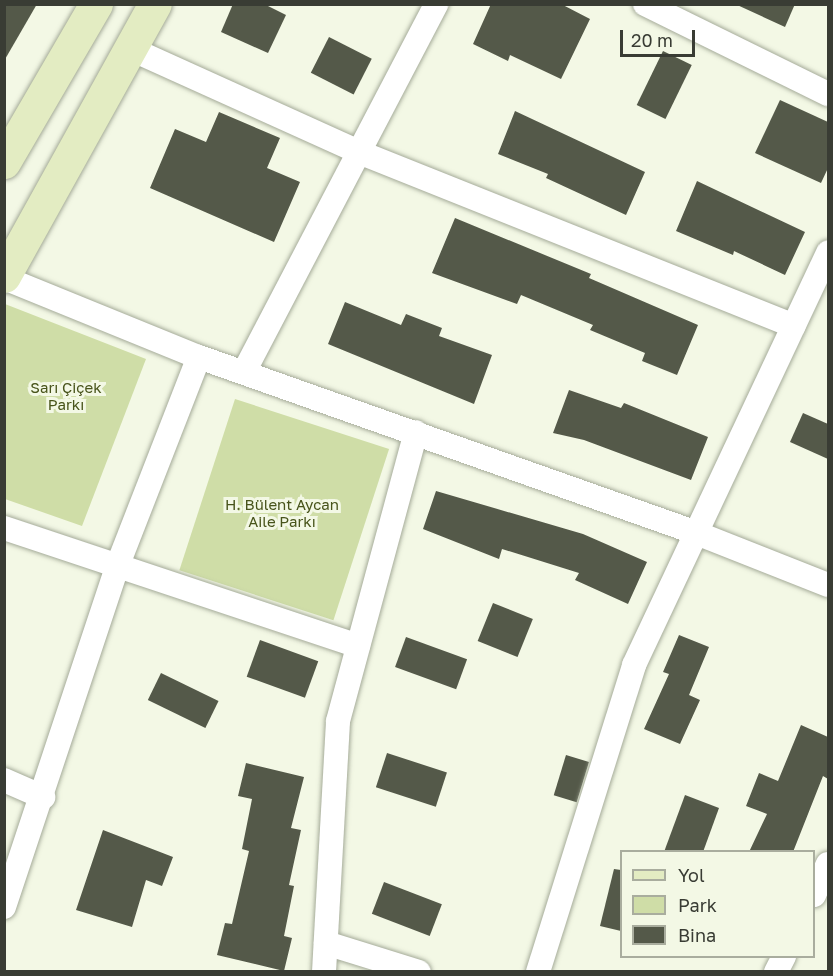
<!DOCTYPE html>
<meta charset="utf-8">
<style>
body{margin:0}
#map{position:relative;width:833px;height:976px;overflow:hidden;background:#f3f8e5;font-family:"Golos Text",sans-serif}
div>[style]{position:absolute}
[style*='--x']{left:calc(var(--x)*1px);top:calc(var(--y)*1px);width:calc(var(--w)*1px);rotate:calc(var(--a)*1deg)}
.green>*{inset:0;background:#cfdda7;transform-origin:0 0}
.building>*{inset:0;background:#545949;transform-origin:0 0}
.roads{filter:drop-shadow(0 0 2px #a5ab99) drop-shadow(0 0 2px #a5ab99)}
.minor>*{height:24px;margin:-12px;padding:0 12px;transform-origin:12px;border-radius:12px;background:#fff}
.secondary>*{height:33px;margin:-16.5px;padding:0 16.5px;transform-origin:16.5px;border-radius:16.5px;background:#e3ecc2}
span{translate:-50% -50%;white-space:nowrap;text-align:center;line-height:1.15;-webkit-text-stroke:6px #f3f8e5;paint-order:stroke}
.park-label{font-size:15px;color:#48541b}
.frame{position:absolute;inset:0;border:6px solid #393c34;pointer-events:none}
.legend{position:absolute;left:620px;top:850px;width:195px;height:108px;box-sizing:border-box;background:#f3f8e5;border:2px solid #a9ad9e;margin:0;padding:8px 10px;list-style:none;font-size:18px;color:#393c34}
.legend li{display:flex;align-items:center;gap:12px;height:30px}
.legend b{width:30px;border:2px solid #a9ad9e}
.scale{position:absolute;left:620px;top:30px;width:75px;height:27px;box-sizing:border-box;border:3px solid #393c34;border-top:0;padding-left:8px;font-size:18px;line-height:21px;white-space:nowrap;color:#393c34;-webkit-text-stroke:4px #f3f8e5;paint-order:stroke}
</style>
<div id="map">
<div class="green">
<i style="clip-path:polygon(5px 304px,146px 359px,82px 526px,5px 499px)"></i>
<i style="left:235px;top:399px;width:162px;height:180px;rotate:18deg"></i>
</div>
<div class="building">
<i style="clip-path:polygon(4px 4px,37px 4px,4px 61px)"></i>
<i style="clip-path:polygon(233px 4px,264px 4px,286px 15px,268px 53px,221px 32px)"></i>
<i style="clip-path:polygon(491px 4px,561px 4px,590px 19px,561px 79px,510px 55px,508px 61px,473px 44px)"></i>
<i style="clip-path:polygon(735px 4px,795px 4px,785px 27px)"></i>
<i style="left:329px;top:37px;width:48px;height:40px;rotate:27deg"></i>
<i style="left:663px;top:51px;width:32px;height:60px;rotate:26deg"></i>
<i style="clip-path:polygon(780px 100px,828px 122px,828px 168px,821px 183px,755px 153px)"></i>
<i style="clip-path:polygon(515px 111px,645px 172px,626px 215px,546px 178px,548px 174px,498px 154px)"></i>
<i style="clip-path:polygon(219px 112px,280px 138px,267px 168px,300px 182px,274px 242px,150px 188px,175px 129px,206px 142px)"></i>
<i style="clip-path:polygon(697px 181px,805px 232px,785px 275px,734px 251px,733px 255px,676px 231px)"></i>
<i style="clip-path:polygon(455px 218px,591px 274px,589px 278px,698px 325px,677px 375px,642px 361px,645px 353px,590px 330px,593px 325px,521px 295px,517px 304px,432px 273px)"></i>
<i style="clip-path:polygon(345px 302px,401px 325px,406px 314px,442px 328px,439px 336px,492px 355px,474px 404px,328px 344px)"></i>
<i style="clip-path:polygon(569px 390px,621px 408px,624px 403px,708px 437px,691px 480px,584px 440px,553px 433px)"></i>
<i style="clip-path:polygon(803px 413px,828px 424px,828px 459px,790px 442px)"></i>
<i style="clip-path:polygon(436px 491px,583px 534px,647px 562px,628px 604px,575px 580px,579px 573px,502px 549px,499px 559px,423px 529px)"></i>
<i style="left:493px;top:603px;width:43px;height:41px;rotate:22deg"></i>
<i style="clip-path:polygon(679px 635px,709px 647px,689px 695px,700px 700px,680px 744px,644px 729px,669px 674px,663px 672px)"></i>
<i style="left:406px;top:637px;width:65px;height:32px;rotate:20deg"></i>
<i style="left:260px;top:640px;width:62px;height:39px;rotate:20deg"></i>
<i style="left:161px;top:673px;width:64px;height:30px;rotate:26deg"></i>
<i style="clip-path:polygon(801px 725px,828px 737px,828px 779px,823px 776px,793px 852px,749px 852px,767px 814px,746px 806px,759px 773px,778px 781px)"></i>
<i style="left:387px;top:753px;width:63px;height:36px;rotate:18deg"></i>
<i style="left:566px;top:755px;width:24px;height:42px;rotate:17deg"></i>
<i style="clip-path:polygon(246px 763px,304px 777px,291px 828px,301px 830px,289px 885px,294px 886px,284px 936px,292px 938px,284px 971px,217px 955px,225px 923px,232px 924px,249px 851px,242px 849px,252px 799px,238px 796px)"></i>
<i style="clip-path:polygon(685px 795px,719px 808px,703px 852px,664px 852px)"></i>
<i style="clip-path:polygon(103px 830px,173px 857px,162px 886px,146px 880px,132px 927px,76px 910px)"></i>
<i style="clip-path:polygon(614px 869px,621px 870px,621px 931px,600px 926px)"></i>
<i style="left:384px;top:882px;width:62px;height:34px;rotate:21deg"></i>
</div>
<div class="roads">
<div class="minor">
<i style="--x:645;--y:4;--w:204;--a:26.2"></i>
<i style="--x:131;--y:49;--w:250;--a:24.3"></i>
<i style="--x:359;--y:152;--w:468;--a:21.8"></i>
<i style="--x:4;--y:278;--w:210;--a:22.1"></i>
<i style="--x:199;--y:357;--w:525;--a:19.47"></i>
<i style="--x:694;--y:532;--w:144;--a:21.6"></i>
<i style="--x:245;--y:370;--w:413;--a:-62.4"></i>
<i style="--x:4;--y:528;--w:373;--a:18.4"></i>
<i style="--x:4;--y:780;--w:43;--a:23.6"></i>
<i style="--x:814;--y:895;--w:34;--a:-66"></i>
<i style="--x:4;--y:907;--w:358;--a:-71.6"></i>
<i style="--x:117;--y:567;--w:225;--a:-68.7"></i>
<i style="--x:326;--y:943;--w:97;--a:17.3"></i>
<i style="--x:324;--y:972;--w:251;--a:-86.8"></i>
<i style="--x:338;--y:721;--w:299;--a:-74.9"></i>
<i style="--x:538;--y:972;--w:322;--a:-72.6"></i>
<i style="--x:634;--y:665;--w:456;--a:-64.8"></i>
<i style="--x:776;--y:972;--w:18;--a:-63"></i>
</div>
<div class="secondary">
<i style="--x:4;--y:162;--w:183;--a:-59.8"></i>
<i style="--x:4;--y:276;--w:311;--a:-61"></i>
</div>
</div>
<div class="park-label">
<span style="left:66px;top:396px">Sarı Çiçek<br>Parkı</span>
<span style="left:282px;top:513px">H. Bülent Aycan<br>Aile Parkı</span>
</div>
<div class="frame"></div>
<ul class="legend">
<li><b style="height:8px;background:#e3ecc2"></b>Yol</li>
<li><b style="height:16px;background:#cfdda7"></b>Park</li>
<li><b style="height:16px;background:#545949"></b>Bina</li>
</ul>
<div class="scale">20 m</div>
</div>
